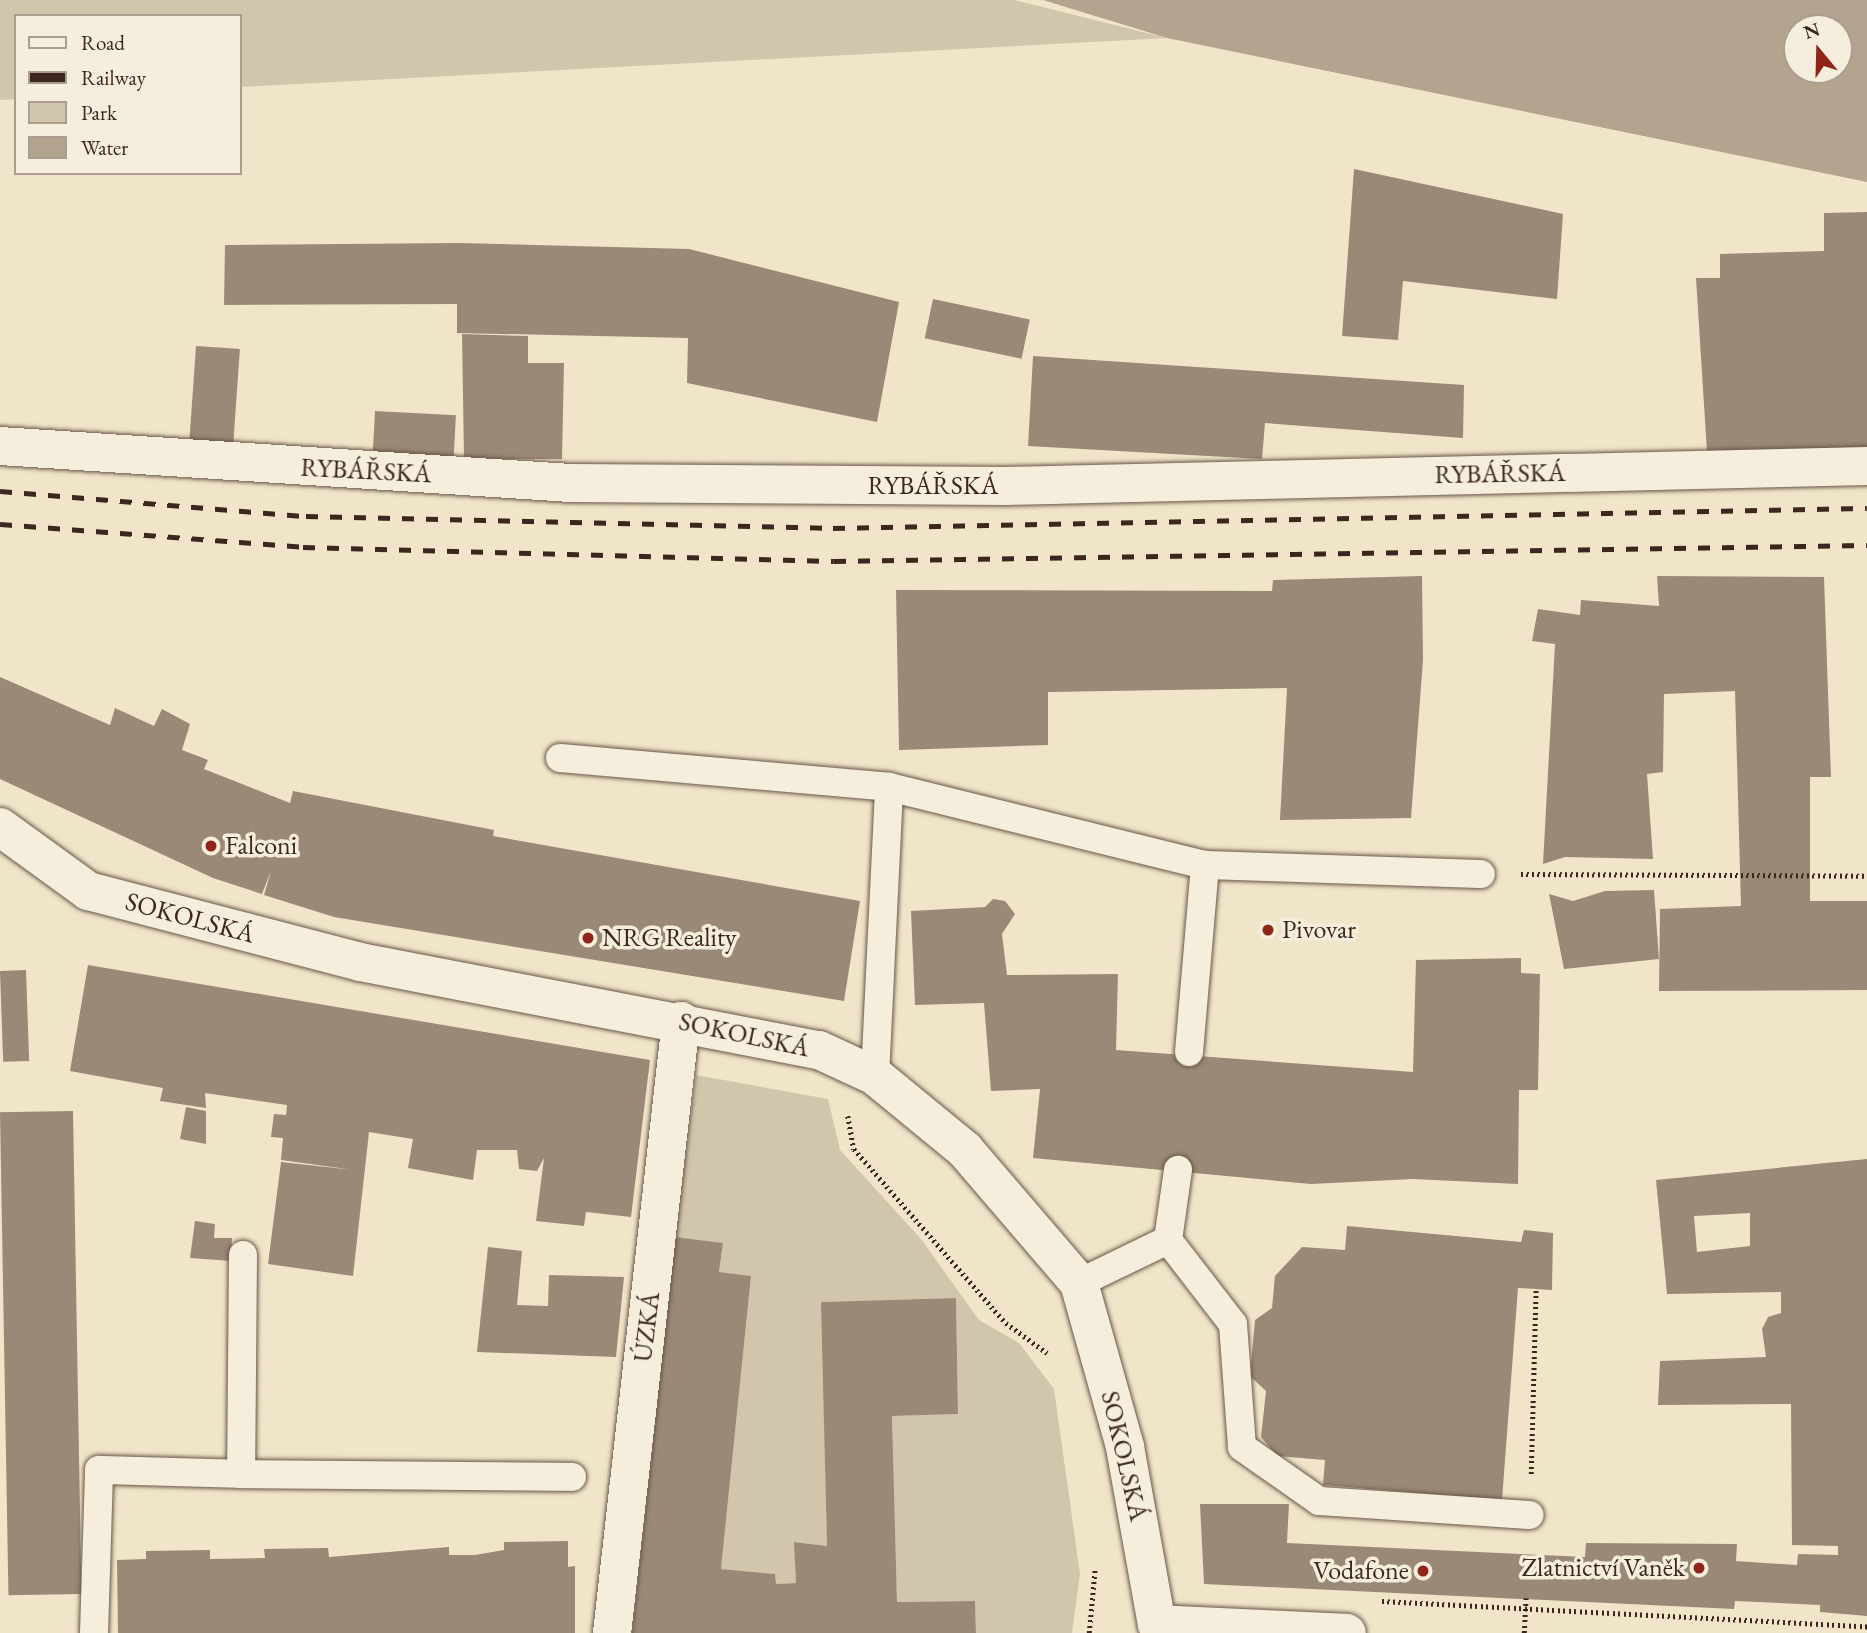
<!DOCTYPE html>
<meta charset="utf-8">
<style>
body{margin:0}
#map{position:relative;width:1867px;height:1633px;overflow:hidden;background:#f0e5c9;font-family:"EB Garamond",serif}
div>[style]{position:absolute}
[style*='--x']{left:calc(var(--x)*1px);top:calc(var(--y)*1px);width:calc(var(--w)*1px);rotate:calc(var(--a)*1deg)}
.green>*{inset:0;background:#d1c5ac}
.water>*{inset:0;background:#b3a48f}
.building>*{inset:0;background:#9a8976;transform-origin:0 0}
.path>*{height:4.5px;margin-top:-2.25px;transform-origin:0;background:repeating-linear-gradient(90deg,#3c261d 0 2px,transparent 0 5.5px)}
.roads{filter:drop-shadow(0 0 2px #695648) drop-shadow(0 0 2px #695648)}
.lane>*{height:28px;margin:-14px;padding:0 14px;transform-origin:14px;border-radius:14px;background:#f5eedc}
.street>*{height:38px;margin:-19px;padding:0 19px;transform-origin:19px;border-radius:19px;background:#f5eedc}
.rail>*{height:5px;margin-top:-2.5px;transform-origin:0;background:repeating-linear-gradient(90deg,#3c261d 0 12px,transparent 0 24px)}
.dots>*{width:19px;height:19px;translate:-50% -50%;box-sizing:border-box;border:4px solid #f5eedc;border-radius:50%}
span{translate:-50% -50%;white-space:nowrap;text-align:center;line-height:1.15;-webkit-text-stroke:7px #f5eedc;paint-order:stroke}
.street-label{font-size:26px;color:#3c261d}
.poi-label{font-size:26px;color:#3c261d}
.left{translate:0 -50%;text-align:left}
.right{translate:-100% -50%;text-align:right}
.legend{position:absolute;left:14px;top:14px;width:228px;height:161px;box-sizing:border-box;background:#f5eedc;border:2px solid #ab9e90;margin:0;padding:9px 12px;list-style:none;font-size:21px;color:#3c261d}
.legend li{display:flex;align-items:center;gap:14px;height:35px}
.legend b{width:35px;border:2px solid #ab9e90}
.north{position:absolute;left:1783px;top:14px;width:70px;height:70px;box-sizing:border-box;background:#f5eedc;border:2px solid #ab9e90;border-radius:50%;rotate:341deg;font-size:19px;font-weight:700;line-height:28px;text-align:center;color:#3c261d}
.north::after{content:'';display:block;margin:auto;width:24px;height:32px;background:#8f2418;clip-path:polygon(50% 0,100% 100%,50% 72%,0 100%)}
</style>
<div id="map">
<div class="green">
<i style="clip-path:polygon(0 0,1014px 0,1167px 38px,240px 87px,240px 16px,16px 16px,16px 99px,0 100px)"></i>
<i style="clip-path:polygon(696px 1075px,828px 1099px,840px 1150px,921px 1239px,979px 1320px,1019px 1343px,1054px 1389px,1080px 1574px,1072px 1633px,976px 1633px,975px 1601px,897px 1602px,892px 1416px,958px 1414px,956px 1298px,822px 1302px,827px 1546px,795px 1542px,796px 1583px,776px 1584px,775px 1574px,721px 1569px,751px 1276px,719px 1272px,723px 1243px,675px 1237px)"></i>
</div>
<div class="water">
<i style="clip-path:polygon(evenodd,1043px 0,1867px 0,1867px 182px,1167px 38px,1043px 0,1797px 28px,1839px 28px,1839px 70px,1797px 70px,1797px 28px)"></i>
</div>
<div class="building">
<i style="clip-path:polygon(1354px 169px,1563px 214px,1557px 299px,1403px 281px,1398px 340px,1342px 336px)"></i>
<i style="clip-path:polygon(1867px 212px,1867px 459px,1708px 468px,1696px 278px,1720px 278px,1720px 254px,1824px 251px,1824px 213px)"></i>
<i style="clip-path:polygon(459px 243px,689px 249px,899px 302px,877px 422px,687px 383px,688px 338px,457px 333px,457px 304px,224px 305px,225px 245px)"></i>
<i style="left:933px;top:299px;width:99px;height:40px;rotate:12deg"></i>
<i style="clip-path:polygon(462px 334px,528px 336px,528px 363px,564px 363px,562px 459px,464px 459px)"></i>
<i style="left:196px;top:346px;width:44px;height:104px;rotate:4deg"></i>
<i style="clip-path:polygon(1033px 356px,1464px 385px,1463px 438px,1265px 423px,1262px 459px,1028px 446px)"></i>
<i style="left:375px;top:411px;width:81px;height:46px;rotate:3deg"></i>
<i style="clip-path:polygon(1422px 576px,1423px 660px,1411px 818px,1280px 820px,1287px 688px,1048px 692px,1048px 745px,899px 750px,896px 590px,1272px 591px,1273px 580px)"></i>
<i style="clip-path:polygon(1657px 576px,1824px 577px,1831px 777px,1810px 777px,1810px 901px,1867px 901px,1867px 990px,1659px 991px,1660px 909px,1741px 906px,1735px 691px,1664px 694px,1663px 772px,1647px 774px,1653px 859px,1565px 857px,1543px 864px,1555px 644px,1532px 641px,1538px 609px,1580px 615px,1581px 600px,1659px 606px)"></i>
<i style="clip-path:polygon(0 677px,110px 725px,115px 708px,154px 726px,162px 709px,190px 724px,182px 750px,208px 760px,204px 769px,290px 803px,293px 791px,494px 830px,493px 836px,860px 901px,844px 1001px,334px 917px,264px 895px,271px 871px,262px 894px,213px 878px,0 779px)"></i>
<i style="clip-path:polygon(1654px 890px,1659px 959px,1564px 969px,1549px 894px,1573px 901px,1605px 891px)"></i>
<i style="clip-path:polygon(993px 899px,1005px 901px,1015px 914px,1002px 934px,1007px 975px,1118px 974px,1116px 1050px,1413px 1072px,1416px 960px,1521px 958px,1521px 973px,1540px 974px,1538px 1090px,1519px 1090px,1518px 1184px,1413px 1179px,1311px 1184px,1033px 1158px,1040px 1089px,991px 1091px,984px 1003px,915px 1005px,911px 911px,985px 907px)"></i>
<i style="clip-path:polygon(88px 965px,650px 1060px,631px 1217px,586px 1212px,584px 1226px,536px 1221px,544px 1158px,537px 1171px,519px 1169px,517px 1150px,477px 1150px,473px 1180px,408px 1168px,413px 1139px,369px 1132px,353px 1276px,268px 1264px,281px 1162px,354px 1170px,281px 1160px,283px 1138px,271px 1137px,274px 1114px,286px 1115px,287px 1105px,205px 1093px,206px 1108px,160px 1101px,163px 1088px,70px 1071px)"></i>
<i style="left:26px;top:970px;width:91px;height:26px;rotate:88deg"></i>
<i style="clip-path:polygon(186px 1107px,206px 1111px,206px 1144px,180px 1139px)"></i>
<i style="left:73px;top:1111px;width:483px;height:73px;rotate:89deg"></i>
<i style="clip-path:polygon(evenodd,1867px 1159px,1867px 1616px,1820px 1612px,1820px 1605px,1735px 1601px,1734px 1609px,1204px 1584px,1200px 1504px,1289px 1504px,1287px 1543px,1585px 1557px,1586px 1543px,1737px 1544px,1736px 1561px,1797px 1565px,1798px 1554px,1838px 1555px,1838px 1546px,1792px 1545px,1791px 1404px,1658px 1405px,1660px 1361px,1766px 1357px,1762px 1329px,1768px 1317px,1781px 1313px,1781px 1292px,1667px 1294px,1656px 1180px,1867px 1159px,1750px 1213px,1750px 1246px,1697px 1252px,1694px 1216px,1750px 1213px)"></i>
<i style="clip-path:polygon(195px 1221px,215px 1224px,214px 1238px,232px 1238px,231px 1261px,190px 1258px)"></i>
<i style="clip-path:polygon(1347px 1226px,1521px 1242px,1524px 1230px,1553px 1233px,1552px 1290px,1518px 1288px,1502px 1500px,1323px 1485px,1325px 1460px,1277px 1456px,1261px 1437px,1266px 1391px,1250px 1376px,1255px 1320px,1272px 1308px,1275px 1276px,1302px 1247px,1345px 1250px)"></i>
<i style="clip-path:polygon(675px 1237px,723px 1243px,719px 1272px,751px 1276px,721px 1569px,775px 1574px,776px 1584px,796px 1583px,794px 1542px,827px 1546px,821px 1302px,956px 1298px,958px 1414px,892px 1416px,897px 1602px,975px 1601px,976px 1633px,632px 1633px)"></i>
<i style="clip-path:polygon(488px 1247px,522px 1251px,517px 1305px,548px 1306px,549px 1275px,624px 1277px,616px 1357px,477px 1352px)"></i>
<i style="clip-path:polygon(568px 1541px,568px 1567px,575px 1566px,575px 1633px,118px 1633px,117px 1560px,146px 1559px,146px 1551px,210px 1550px,210px 1559px,265px 1558px,264px 1549px,328px 1548px,329px 1557px,449px 1547px,449px 1555px,475px 1555px,504px 1550px,504px 1542px)"></i>
</div>
<div class="path">
<i style="--x:1521;--y:874;--w:346;--a:0.3"></i>
<i style="--x:848;--y:1116;--w:34;--a:80"></i>
<i style="--x:854;--y:1149;--w:231;--a:48.9"></i>
<i style="--x:1006;--y:1323;--w:51;--a:36.2"></i>
<i style="--x:1531;--y:1474;--w:185;--a:-88.5"></i>
<i style="--x:1382;--y:1601;--w:486;--a:3"></i>
<i style="--x:1089;--y:1633;--w:65;--a:-84.7"></i>
<i style="--x:1524;--y:1633;--w:35;--a:-87"></i>
</div>
<div class="roads">
<div class="lane">
<i style="--x:560;--y:758;--w:330;--a:5"></i>
<i style="--x:1189;--y:1052;--w:188;--a:-85.1"></i>
<i style="--x:875;--y:1076;--w:289;--a:-87.2"></i>
<i style="--x:889;--y:787;--w:325;--a:13.9"></i>
<i style="--x:1205;--y:865;--w:276;--a:1.9"></i>
<i style="--x:1168;--y:1240;--w:106;--a:52.3"></i>
<i style="--x:1233;--y:1324;--w:123;--a:85.8"></i>
<i style="--x:1242;--y:1447;--w:94;--a:35"></i>
<i style="--x:1319;--y:1501;--w:211;--a:3.8"></i>
<i style="--x:243;--y:1255;--w:219;--a:90.5"></i>
<i style="--x:241;--y:1474;--w:331;--a:0.5"></i>
<i style="--x:1079;--y:1283;--w:99;--a:-25.8"></i>
<i style="--x:1168;--y:1240;--w:71;--a:-81.9"></i>
<i style="--x:94;--y:1633;--w:163;--a:-88.2"></i>
<i style="--x:99;--y:1470;--w:142;--a:1.6"></i>
</div>
<div class="street">
<i style="--x:0;--y:446;--w:571;--a:3.71"></i>
<i style="--x:570;--y:483;--w:435;--a:0.4"></i>
<i style="--x:1005;--y:486;--w:862;--a:-1.33"></i>
<i style="--x:0;--y:827;--w:109;--a:36"></i>
<i style="--x:88;--y:891;--w:281;--a:14.6"></i>
<i style="--x:360;--y:962;--w:467;--a:10.9"></i>
<i style="--x:819;--y:1050;--w:62;--a:24.9"></i>
<i style="--x:875;--y:1076;--w:117;--a:39.4"></i>
<i style="--x:965;--y:1150;--w:175;--a:49.4"></i>
<i style="--x:1079;--y:1283;--w:170;--a:74.3"></i>
<i style="--x:1125;--y:1447;--w:180;--a:79.8"></i>
<i style="--x:1157;--y:1624;--w:190;--a:2.7"></i>
<i style="--x:612;--y:1633;--w:616;--a:-83.57"></i>
</div>
</div>
<div class="rail">
<i style="--x:0;--y:491;--w:307;--a:4.7"></i>
<i style="--x:306;--y:516;--w:527;--a:1.3"></i>
<i style="--x:833;--y:528;--w:1034;--a:-1.11"></i>
<i style="--x:0;--y:524;--w:304;--a:4.3"></i>
<i style="--x:303;--y:547;--w:531;--a:1.51"></i>
<i style="--x:834;--y:561;--w:1033;--a:-0.89"></i>
</div>
<div class="dots">
<i style="left:211px;top:846px;background:#8f2418"></i>
<i style="left:1268px;top:930px;background:#8f2418"></i>
<i style="left:588px;top:938px;background:#8f2418"></i>
<i style="left:1699px;top:1568px;background:#8f2418"></i>
<i style="left:1423px;top:1571px;background:#8f2418"></i>
</div>
<div class="street-label">
<span style="left:366px;top:471px;rotate:3deg">RYBÁŘSKÁ</span>
<span style="left:1500px;top:474px;rotate:-1deg">RYBÁŘSKÁ</span>
<span style="left:933px;top:486px">RYBÁŘSKÁ</span>
<span style="left:190px;top:918px;rotate:15deg">SOKOLSKÁ</span>
<span style="left:744px;top:1035px;rotate:12deg">SOKOLSKÁ</span>
<span style="left:647px;top:1327px;rotate:-83deg">ÚZKÁ</span>
<span style="left:1124px;top:1456px;rotate:77deg">SOKOLSKÁ</span>
</div>
<div class="poi-label">
<span class="left" style="left:225px;top:846px">Falconi</span>
<span class="left" style="left:1282px;top:930px">Pivovar</span>
<span class="left" style="left:602px;top:938px">NRG Reality</span>
<span class="right" style="left:1685px;top:1568px">Zlatnictví Vaněk</span>
<span class="right" style="left:1409px;top:1571px">Vodafone</span>
</div>
<ul class="legend">
<li><b style="height:9px;background:#f5eedc"></b>Road</li>
<li><b style="height:9px;background:#3c261d"></b>Railway</li>
<li><b style="height:19px;background:#d1c5ac"></b>Park</li>
<li><b style="height:19px;background:#b3a48f"></b>Water</li>
</ul>
<div class="north">N</div>
</div>
